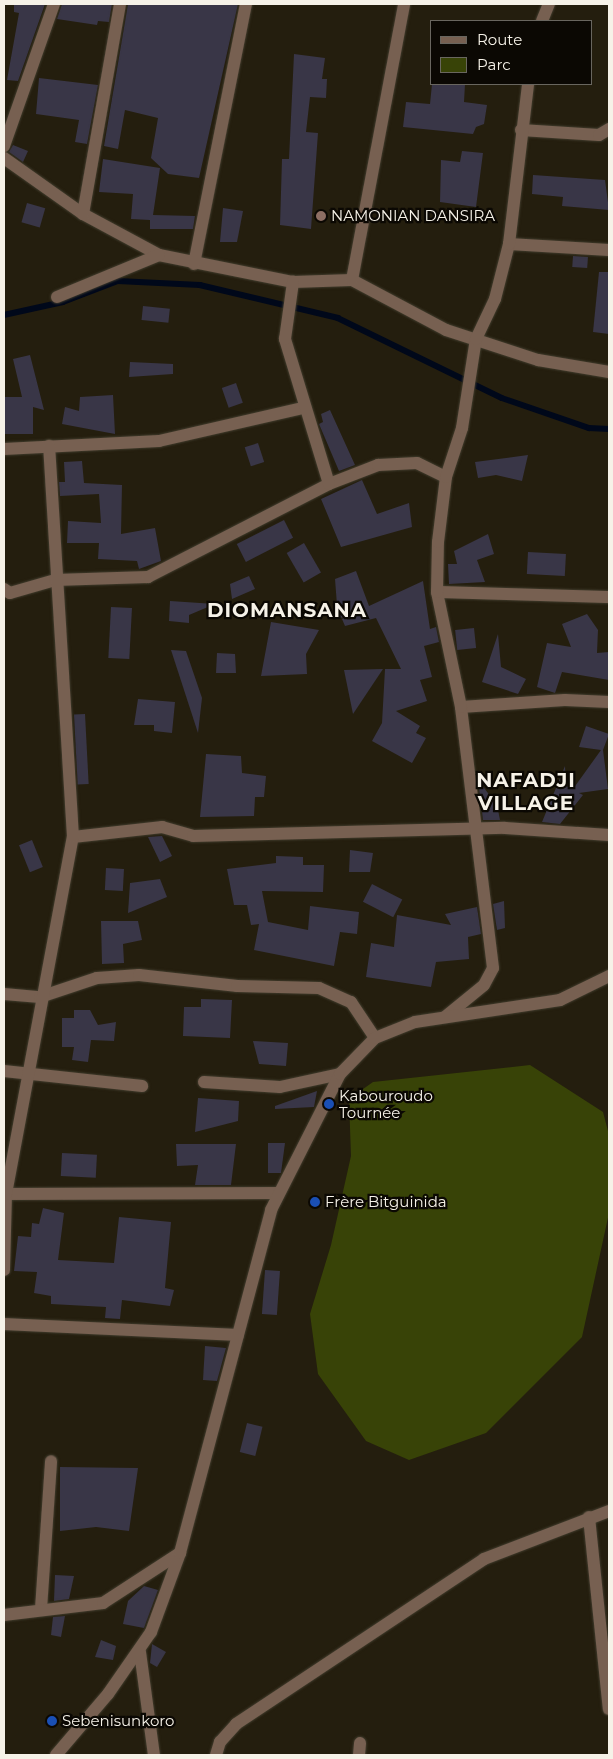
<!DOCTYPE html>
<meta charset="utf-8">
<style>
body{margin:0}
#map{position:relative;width:613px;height:1759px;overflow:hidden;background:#241e0e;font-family:Montserrat,sans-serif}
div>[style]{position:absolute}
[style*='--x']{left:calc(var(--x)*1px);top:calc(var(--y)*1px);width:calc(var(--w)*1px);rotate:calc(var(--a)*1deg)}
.green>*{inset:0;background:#384307}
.stream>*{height:5.5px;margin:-2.75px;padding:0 2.75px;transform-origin:2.75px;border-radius:2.75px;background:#00081a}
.building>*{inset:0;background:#393647;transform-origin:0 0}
.roads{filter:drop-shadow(0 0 1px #413c2d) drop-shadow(0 0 1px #413c2d)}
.street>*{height:12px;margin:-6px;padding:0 6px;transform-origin:6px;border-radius:6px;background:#776051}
.dots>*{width:14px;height:14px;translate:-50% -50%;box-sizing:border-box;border:2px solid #0b0803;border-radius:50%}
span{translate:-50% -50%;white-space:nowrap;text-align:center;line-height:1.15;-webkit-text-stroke:4.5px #0b0803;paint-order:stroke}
.poi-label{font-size:15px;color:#f6f2e8}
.left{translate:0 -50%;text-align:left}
.district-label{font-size:20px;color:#f6f2e8;font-weight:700;letter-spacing:1px}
.frame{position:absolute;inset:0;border:5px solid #f6f2e8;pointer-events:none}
.legend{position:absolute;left:430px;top:20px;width:162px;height:65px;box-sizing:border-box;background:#0b0803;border:1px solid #69665f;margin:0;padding:6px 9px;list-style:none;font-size:15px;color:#f6f2e8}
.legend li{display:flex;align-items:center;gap:10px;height:25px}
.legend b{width:25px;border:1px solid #69665f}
</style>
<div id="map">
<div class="green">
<i style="clip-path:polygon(530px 1065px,603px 1112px,609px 1135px,609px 1213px,582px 1337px,486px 1433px,409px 1460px,366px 1441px,318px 1374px,310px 1314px,331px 1245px,351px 1156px,349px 1099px,373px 1082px)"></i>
</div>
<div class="stream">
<i style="--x:4;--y:315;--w:60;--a:-12.4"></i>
<i style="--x:63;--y:302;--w:59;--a:-20.9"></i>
<i style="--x:118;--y:281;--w:82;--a:2.8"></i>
<i style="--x:200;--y:285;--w:142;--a:13.4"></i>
<i style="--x:338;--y:318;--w:182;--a:26"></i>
<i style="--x:502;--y:398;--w:92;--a:19"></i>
<i style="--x:589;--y:428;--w:20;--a:3"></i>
</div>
<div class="building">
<i style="clip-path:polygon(14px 4px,45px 4px,18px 81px,7px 80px,19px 13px,14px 12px)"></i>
<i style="clip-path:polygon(62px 4px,112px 4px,109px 22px,98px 21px,97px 25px,57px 19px)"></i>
<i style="clip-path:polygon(128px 4px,238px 4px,199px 178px,168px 174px,151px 158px,158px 118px,125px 110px,118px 149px,104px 146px)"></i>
<i style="clip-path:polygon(294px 54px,325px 58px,322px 79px,327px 79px,326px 98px,310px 97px,306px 132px,318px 133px,311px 229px,280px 225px,282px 159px,289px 159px)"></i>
<i style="clip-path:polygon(39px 78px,98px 85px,87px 144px,75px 142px,79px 120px,36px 114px)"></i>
<i style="clip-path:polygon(432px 84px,465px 84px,464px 102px,487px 105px,484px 124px,476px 127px,473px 134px,403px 127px,406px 102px,430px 104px)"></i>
<i style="clip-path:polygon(13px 145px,28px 151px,23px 162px,9px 152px)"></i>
<i style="clip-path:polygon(462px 151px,483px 153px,476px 207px,440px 202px,441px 160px,460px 162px)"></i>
<i style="clip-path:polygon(103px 159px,160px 168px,153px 215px,195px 216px,193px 229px,150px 229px,150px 220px,131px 219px,133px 194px,99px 192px)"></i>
<i style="clip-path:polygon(533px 175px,605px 180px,609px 210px,562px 206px,563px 197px,532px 194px)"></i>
<i style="left:27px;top:203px;width:19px;height:20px;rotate:16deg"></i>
<i style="clip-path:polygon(223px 208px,243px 211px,237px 242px,220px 242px)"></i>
<i style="left:573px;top:256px;width:15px;height:11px;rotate:4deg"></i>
<i style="clip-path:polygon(599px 272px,609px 272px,609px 334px,593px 332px)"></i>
<i style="left:143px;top:306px;width:27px;height:14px;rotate:6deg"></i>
<i style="clip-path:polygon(30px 355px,44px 410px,33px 407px,33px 434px,4px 434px,4px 397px,22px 397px,13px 359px)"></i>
<i style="clip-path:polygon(130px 362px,173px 364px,173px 374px,129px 377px)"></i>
<i style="left:236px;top:383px;width:21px;height:15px;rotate:71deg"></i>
<i style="clip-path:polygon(113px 395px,115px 434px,62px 424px,65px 407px,79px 411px,80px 397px)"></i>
<i style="clip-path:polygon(330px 410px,355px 465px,339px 471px,319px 424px,323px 422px,321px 414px)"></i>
<i style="left:258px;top:443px;width:20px;height:14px;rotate:72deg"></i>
<i style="clip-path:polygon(528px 455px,522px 481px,496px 475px,478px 478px,475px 462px)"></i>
<i style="clip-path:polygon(82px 461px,84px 483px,122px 485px,121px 534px,155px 528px,161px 561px,139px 569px,137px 561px,98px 559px,99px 543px,67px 543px,68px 521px,101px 523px,99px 494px,60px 496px,59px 482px,65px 482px,64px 462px)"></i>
<i style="clip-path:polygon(362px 480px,377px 514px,409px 503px,412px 527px,341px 547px,321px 499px)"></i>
<i style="left:284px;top:520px;width:20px;height:53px;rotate:63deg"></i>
<i style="clip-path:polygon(488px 534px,494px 554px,477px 560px,485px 582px,449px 584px,448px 564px,457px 564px,454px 551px)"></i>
<i style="left:304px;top:543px;width:34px;height:20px;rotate:60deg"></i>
<i style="left:528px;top:552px;width:38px;height:22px;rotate:3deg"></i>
<i style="clip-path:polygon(356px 571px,369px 606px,423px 581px,430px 629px,436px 627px,439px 642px,424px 646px,432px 677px,420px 680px,427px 701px,396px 711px,420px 726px,416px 733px,426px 738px,412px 763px,372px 741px,382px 723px,385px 669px,401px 669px,376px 618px,345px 626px,342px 619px,346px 617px,338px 618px,335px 579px)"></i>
<i style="clip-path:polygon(249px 576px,255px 589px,232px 599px,230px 584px)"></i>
<i style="clip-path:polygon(170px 601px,215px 604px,189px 615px,189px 623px,169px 621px)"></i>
<i style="left:111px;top:607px;width:21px;height:51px;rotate:3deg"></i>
<i style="clip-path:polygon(587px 614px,598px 630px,597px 653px,609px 652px,609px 680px,562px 672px,555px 693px,537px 687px,547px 643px,571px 647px,562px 624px)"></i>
<i style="clip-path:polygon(271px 622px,319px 630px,306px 654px,307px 674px,261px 676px)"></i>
<i style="left:474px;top:628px;width:20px;height:19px;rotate:84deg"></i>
<i style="clip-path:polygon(498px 634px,501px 667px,526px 679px,518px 694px,482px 682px)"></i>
<i style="clip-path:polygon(171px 650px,186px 651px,202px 698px,198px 733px)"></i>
<i style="clip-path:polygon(217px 653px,235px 654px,236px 673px,216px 673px)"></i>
<i style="clip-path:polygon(383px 669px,353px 714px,344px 670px)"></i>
<i style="clip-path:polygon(138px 699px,175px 702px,172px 733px,154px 731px,154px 725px,134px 725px)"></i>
<i style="left:85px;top:714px;width:70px;height:11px;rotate:87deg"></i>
<i style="clip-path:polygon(586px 726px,609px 734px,603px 750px,608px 789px,579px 793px,583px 795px,560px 824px,542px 822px,565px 766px,566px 786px,573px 789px,601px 750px,579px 747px)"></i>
<i style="clip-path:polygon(206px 754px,241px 756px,242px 773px,266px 776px,264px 797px,255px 797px,254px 816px,200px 817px)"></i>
<i style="clip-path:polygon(478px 780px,497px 805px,500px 820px,483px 820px)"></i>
<i style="clip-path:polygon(162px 836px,172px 856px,160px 862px,148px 837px)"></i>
<i style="left:32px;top:840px;width:29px;height:14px;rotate:68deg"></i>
<i style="clip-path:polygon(350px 850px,373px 853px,370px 872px,349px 872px)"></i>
<i style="clip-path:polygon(276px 856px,303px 857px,303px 865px,324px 865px,323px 892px,262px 891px,268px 922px,308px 930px,310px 906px,359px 912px,357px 934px,340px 932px,334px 966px,254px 950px,259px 924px,251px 925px,247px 905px,234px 905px,227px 869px,276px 863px)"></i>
<i style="left:106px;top:868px;width:18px;height:22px;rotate:3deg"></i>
<i style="clip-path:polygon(160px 879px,167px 897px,128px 913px,130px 883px)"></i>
<i style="left:372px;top:884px;width:34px;height:20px;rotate:27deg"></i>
<i style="clip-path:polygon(504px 901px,505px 928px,497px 930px,493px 904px)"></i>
<i style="clip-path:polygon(477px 907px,481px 934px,468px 937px,469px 959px,436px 962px,431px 987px,366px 977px,371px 943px,394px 947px,397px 915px,451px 925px,445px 914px)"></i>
<i style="clip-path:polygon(101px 921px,138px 921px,142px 940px,123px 944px,124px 963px,102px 964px)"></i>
<i style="clip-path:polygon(201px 999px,232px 1000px,230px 1038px,183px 1036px,184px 1007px,201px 1007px)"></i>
<i style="clip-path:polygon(74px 1010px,90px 1010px,98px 1025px,116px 1022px,114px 1041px,91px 1040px,88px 1062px,72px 1060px,74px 1047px,62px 1047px,62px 1018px,74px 1018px)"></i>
<i style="clip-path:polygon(253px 1041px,288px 1043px,286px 1066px,259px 1064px)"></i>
<i style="clip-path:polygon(317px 1091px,314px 1107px,275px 1109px,275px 1106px)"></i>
<i style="clip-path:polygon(198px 1098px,239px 1101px,238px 1121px,195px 1132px)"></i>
<i style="clip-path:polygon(268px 1143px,285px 1143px,281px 1173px,268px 1173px)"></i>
<i style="clip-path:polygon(176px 1144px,236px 1144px,231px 1185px,195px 1185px,198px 1165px,177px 1166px)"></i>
<i style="left:62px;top:1153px;width:35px;height:23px;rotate:3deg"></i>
<i style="clip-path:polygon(43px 1208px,64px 1213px,58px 1260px,114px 1263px,119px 1217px,171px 1222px,165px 1288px,174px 1290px,170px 1306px,122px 1300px,120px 1319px,105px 1318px,106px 1307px,51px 1304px,51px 1296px,34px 1293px,37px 1272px,14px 1271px,18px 1236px,31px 1237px,32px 1223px,39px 1224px)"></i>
<i style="left:265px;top:1270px;width:15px;height:44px;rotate:4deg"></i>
<i style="clip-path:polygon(205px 1346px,226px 1348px,217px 1381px,203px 1380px)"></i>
<i style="left:247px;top:1423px;width:16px;height:30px;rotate:14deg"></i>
<i style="clip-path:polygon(60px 1467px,138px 1468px,129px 1531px,96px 1527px,60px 1531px)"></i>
<i style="clip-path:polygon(55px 1575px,74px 1576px,69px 1599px,54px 1601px)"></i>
<i style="clip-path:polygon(144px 1586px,158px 1590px,144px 1628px,123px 1624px,128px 1601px)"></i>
<i style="clip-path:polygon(65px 1616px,61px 1637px,51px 1635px,53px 1617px)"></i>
<i style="clip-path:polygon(101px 1640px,116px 1646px,113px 1660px,95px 1657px)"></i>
<i style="clip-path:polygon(152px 1644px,166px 1652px,157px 1667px,150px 1663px)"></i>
</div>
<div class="roads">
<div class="street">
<i style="--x:542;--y:21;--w:18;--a:-68"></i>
<i style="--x:521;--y:130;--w:78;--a:3.7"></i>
<i style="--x:599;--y:135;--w:12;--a:-31"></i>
<i style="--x:4;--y:146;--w:151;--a:-70.6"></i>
<i style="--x:4;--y:158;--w:97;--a:35.3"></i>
<i style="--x:83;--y:214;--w:86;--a:28.3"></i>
<i style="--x:159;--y:255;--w:137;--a:11.4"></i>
<i style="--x:293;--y:282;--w:59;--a:-1.9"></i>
<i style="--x:352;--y:280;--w:106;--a:28"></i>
<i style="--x:446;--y:330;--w:97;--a:18.1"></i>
<i style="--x:538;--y:360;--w:72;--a:9.6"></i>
<i style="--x:83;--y:214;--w:213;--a:-80"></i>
<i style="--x:509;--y:244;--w:100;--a:3.4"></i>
<i style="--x:194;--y:264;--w:265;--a:-78.7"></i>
<i style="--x:352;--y:280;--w:281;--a:-79.3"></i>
<i style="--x:57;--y:297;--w:110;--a:-22.4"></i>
<i style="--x:4;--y:449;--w:155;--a:-3"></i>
<i style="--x:159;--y:441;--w:148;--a:-12.9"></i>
<i style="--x:329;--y:484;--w:53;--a:-21.2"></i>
<i style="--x:378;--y:465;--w:39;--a:-3"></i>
<i style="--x:417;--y:463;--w:32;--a:26"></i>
<i style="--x:4;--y:589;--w:7;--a:34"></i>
<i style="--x:10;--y:593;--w:47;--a:-16.1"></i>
<i style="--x:55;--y:580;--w:93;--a:-1.8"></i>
<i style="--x:148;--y:577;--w:203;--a:-27.2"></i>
<i style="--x:329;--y:484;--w:152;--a:-106.9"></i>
<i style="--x:285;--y:339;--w:58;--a:-82"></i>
<i style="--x:437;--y:592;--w:172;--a:1.7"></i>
<i style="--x:461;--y:707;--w:104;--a:-3.9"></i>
<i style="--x:565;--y:700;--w:44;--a:2.6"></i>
<i style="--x:73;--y:837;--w:90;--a:-6.4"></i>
<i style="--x:162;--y:827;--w:32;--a:16"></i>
<i style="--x:193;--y:836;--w:312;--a:-1.5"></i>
<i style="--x:505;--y:828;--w:104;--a:3.9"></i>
<i style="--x:4;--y:994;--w:36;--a:5"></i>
<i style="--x:40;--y:997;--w:60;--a:-18.4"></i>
<i style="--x:97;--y:978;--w:42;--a:-4.1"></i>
<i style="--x:139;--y:975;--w:99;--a:6.4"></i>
<i style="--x:237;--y:986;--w:82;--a:1.4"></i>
<i style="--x:319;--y:988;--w:35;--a:24"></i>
<i style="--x:351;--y:1002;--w:43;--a:56.3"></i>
<i style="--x:445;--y:1017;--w:50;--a:-39.4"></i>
<i style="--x:484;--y:985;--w:19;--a:-62"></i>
<i style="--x:493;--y:968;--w:263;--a:-97"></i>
<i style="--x:461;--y:707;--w:117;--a:-101.8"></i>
<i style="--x:437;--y:592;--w:50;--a:-88.9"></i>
<i style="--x:438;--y:542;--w:65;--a:-83"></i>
<i style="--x:446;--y:477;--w:52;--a:-71.9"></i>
<i style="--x:462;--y:428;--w:90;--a:-81.1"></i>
<i style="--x:476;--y:339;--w:44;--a:-64.6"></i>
<i style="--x:495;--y:299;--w:57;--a:-75.7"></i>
<i style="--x:509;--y:244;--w:161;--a:-83.2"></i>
<i style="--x:4;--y:1071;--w:139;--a:6.2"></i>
<i style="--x:204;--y:1082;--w:76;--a:3.8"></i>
<i style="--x:280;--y:1087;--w:61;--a:-12.2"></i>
<i style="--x:6;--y:1194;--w:273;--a:-0.2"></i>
<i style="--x:4;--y:1270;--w:76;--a:-88.5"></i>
<i style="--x:6;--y:1194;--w:363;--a:-79.4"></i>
<i style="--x:73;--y:837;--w:392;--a:-93.5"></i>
<i style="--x:4;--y:1324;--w:234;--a:2.7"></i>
<i style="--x:589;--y:1517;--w:193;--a:84.1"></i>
<i style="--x:41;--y:1609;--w:148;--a:-86.1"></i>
<i style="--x:4;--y:1615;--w:100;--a:-6.9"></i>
<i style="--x:103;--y:1603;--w:92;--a:-33"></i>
<i style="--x:140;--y:1652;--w:104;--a:82.3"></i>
<i style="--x:56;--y:1755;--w:80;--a:-49.6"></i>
<i style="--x:108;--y:1694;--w:75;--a:-55.3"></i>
<i style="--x:151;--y:1632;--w:84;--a:-69.8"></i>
<i style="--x:180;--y:1553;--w:355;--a:-75.1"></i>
<i style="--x:271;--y:1210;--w:153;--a:-63.1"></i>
<i style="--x:340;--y:1074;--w:50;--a:-45.8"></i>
<i style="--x:375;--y:1038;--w:43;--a:-21.8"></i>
<i style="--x:415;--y:1022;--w:147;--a:-8.6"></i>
<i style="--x:560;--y:1000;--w:55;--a:-26.1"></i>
<i style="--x:216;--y:1755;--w:14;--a:-73"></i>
<i style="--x:220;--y:1742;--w:24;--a:-48"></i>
<i style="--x:236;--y:1724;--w:298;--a:-33.6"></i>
<i style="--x:484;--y:1559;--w:134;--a:-21"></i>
<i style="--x:359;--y:1755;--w:12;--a:-85"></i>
</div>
</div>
<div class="dots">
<i style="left:321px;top:216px;background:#8d6e63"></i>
<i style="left:329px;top:1104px;background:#1a4fb4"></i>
<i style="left:315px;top:1202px;background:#1a4fb4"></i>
<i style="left:52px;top:1721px;background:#1a4fb4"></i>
</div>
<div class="poi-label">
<span class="left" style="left:331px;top:216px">NAMONIAN DANSIRA</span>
<span class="left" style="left:339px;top:1104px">Kabouroudo<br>Tournée</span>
<span class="left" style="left:325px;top:1202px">Frère Bitguinida</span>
<span class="left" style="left:62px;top:1721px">Sebenisunkoro</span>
</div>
<div class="district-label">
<span style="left:287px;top:610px">DIOMANSANA</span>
<span style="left:526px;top:792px">NAFADJI<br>VILLAGE</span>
</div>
<div class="frame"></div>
<ul class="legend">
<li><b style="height:6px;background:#776051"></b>Route</li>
<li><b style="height:14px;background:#384307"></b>Parc</li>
</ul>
</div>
